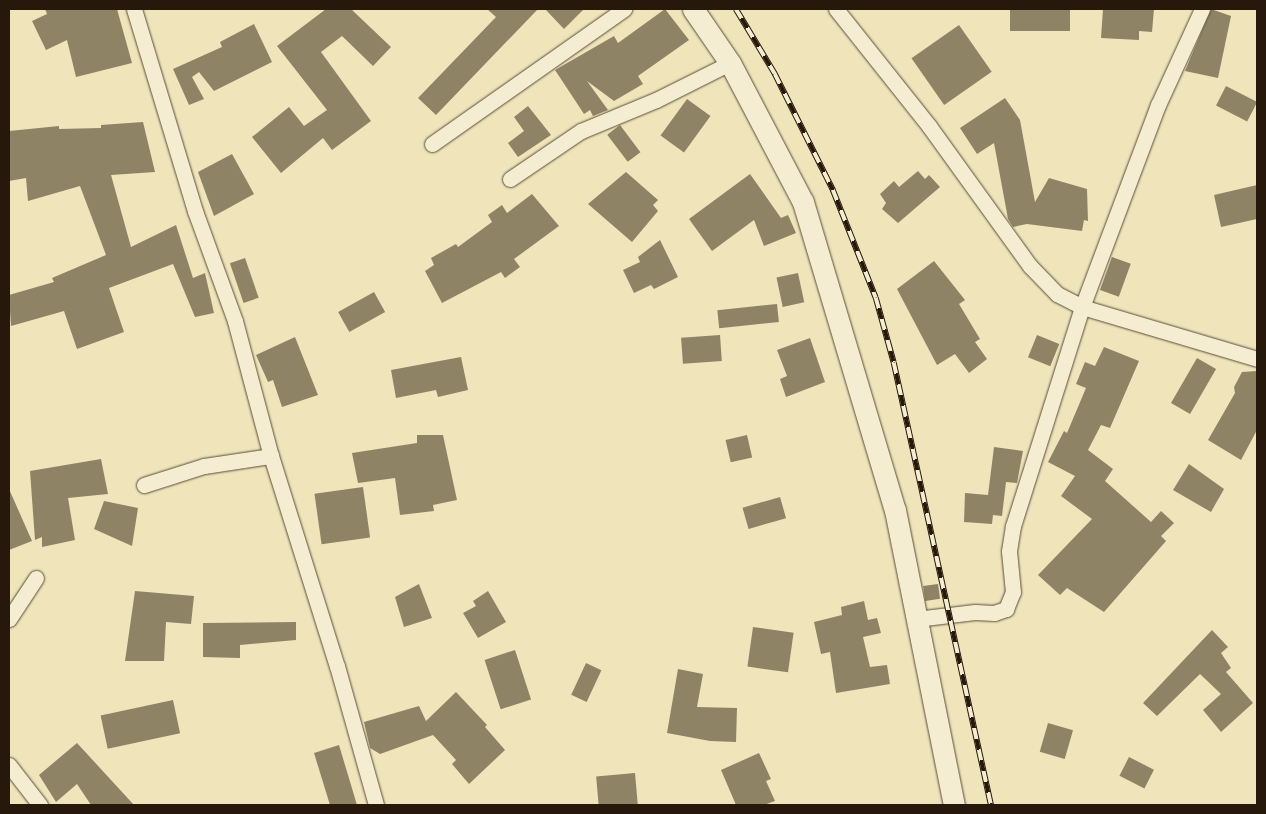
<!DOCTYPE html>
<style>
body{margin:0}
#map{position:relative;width:1266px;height:814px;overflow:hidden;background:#f0e4ba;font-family:Alegreya,serif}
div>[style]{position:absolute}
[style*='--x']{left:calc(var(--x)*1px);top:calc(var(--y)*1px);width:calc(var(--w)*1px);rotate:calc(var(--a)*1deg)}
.building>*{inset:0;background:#8f8366;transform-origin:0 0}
.roads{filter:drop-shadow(0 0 1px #584c38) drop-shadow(0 0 1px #584c38)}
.street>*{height:15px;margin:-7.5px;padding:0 7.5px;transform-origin:7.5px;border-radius:7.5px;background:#f5edd2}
.secondary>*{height:21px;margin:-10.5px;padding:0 10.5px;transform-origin:10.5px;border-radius:10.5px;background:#f5edd2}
.rail>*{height:5.5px;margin-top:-2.75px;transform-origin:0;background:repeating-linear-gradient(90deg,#f5edd2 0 11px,#26190c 0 22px);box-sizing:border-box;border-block:1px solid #26190c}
span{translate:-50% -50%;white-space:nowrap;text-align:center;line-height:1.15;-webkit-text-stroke:5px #f5edd2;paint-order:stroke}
.frame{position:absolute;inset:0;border:10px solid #26190c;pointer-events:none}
</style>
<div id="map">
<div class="building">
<i style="clip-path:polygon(45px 9px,117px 9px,132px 63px,76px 77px,67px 40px,46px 50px,32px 21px,47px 14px)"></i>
<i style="clip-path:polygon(326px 9px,351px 9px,391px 47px,373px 66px,342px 36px,321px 52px,371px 121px,332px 150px,323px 138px,281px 173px,252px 137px,289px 107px,304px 126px,327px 110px,277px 46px)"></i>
<i style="clip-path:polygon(487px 9px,538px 9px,436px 115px,418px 98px,496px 17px)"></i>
<i style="clip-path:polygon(545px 9px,584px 9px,564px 29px)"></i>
<i style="clip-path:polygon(665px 9px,689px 40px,638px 76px,643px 84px,614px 101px,587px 81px,608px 110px,593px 116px,590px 110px,584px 114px,555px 70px,614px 36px,618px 43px)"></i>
<i style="left:1010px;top:9px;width:60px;height:22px"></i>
<i style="clip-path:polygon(1103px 9px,1154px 9px,1152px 32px,1139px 31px,1139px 40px,1101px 38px)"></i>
<i style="clip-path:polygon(1211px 9px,1231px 16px,1218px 78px,1185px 71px)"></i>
<i style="clip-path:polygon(254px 24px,272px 62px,214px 91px,199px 72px,192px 77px,204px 99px,189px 105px,173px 69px,222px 47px,220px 42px)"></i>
<i style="left:959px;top:25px;width:57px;height:58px;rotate:55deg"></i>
<i style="left:1226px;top:86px;width:35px;height:22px;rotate:27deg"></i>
<i style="clip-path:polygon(1005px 98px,1020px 120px,1035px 202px,1049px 178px,1087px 189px,1088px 221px,1084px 220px,1082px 231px,1027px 224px,1013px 227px,1008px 219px,994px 143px,977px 154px,960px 128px)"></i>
<i style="left:687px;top:99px;width:29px;height:45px;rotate:36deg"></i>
<i style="clip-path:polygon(528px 106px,551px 135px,518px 157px,508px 143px,524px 131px,514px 117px)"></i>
<i style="clip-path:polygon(143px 122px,155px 172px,111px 175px,131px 247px,176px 225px,193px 278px,205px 273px,214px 313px,195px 317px,173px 264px,109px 288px,124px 332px,77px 349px,64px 311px,11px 326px,9px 295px,54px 282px,52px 278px,106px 255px,80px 186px,28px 201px,26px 178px,9px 181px,9px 131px,59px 126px,59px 129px,101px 128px,101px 125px)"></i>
<i style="left:620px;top:125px;width:34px;height:16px;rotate:53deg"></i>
<i style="clip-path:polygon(232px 154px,254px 194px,214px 216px,198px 172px)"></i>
<i style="clip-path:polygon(918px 171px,925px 179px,929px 175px,940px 187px,898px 223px,882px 209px,886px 203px,880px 194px,894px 181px,899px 187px)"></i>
<i style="clip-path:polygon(626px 172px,658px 200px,653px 205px,658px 211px,632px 242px,588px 204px)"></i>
<i style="clip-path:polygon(750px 174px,781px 218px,788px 215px,796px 233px,764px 246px,754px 220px,712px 251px,689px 219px)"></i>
<i style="clip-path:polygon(1257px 185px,1257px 219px,1221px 227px,1214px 195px)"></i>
<i style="clip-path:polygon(532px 194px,559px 226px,514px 259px,520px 267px,505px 278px,501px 272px,442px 303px,425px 271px,434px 265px,431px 258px,456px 244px,458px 247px,492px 222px,488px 215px,502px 205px,507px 213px)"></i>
<i style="clip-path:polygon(660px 240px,678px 277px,654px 289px,651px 285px,634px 293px,623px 270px,640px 262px,638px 257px)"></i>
<i style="left:1112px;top:257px;width:20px;height:35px;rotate:20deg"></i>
<i style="left:245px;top:258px;width:42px;height:16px;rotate:71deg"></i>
<i style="clip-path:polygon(934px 261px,965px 300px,959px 304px,980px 339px,975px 342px,987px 359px,969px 373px,955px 354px,937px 365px,897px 289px)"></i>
<i style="left:798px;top:273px;width:30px;height:22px;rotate:78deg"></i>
<i style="left:374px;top:292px;width:23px;height:41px;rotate:61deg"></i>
<i style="left:777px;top:304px;width:18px;height:60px;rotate:84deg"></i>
<i style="left:720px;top:335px;width:26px;height:39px;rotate:86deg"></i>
<i style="left:1037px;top:335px;width:24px;height:24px;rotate:22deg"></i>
<i style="clip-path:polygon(295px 337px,318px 395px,282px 407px,273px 380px,268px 382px,256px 355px)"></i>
<i style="clip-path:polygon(810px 338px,825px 382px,786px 397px,780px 379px,787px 376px,777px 350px)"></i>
<i style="clip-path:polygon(1104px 347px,1139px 361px,1110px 428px,1101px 425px,1088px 450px,1113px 469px,1105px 481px,1151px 522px,1161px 511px,1174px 523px,1161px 536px,1166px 541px,1104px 612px,1067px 588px,1060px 595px,1038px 575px,1092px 519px,1061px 496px,1075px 476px,1048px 462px,1064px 431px,1067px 433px,1086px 388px,1076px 384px,1085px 362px,1095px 366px)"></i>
<i style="clip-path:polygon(461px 357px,468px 390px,438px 397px,436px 390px,396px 398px,391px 370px)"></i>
<i style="left:1197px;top:358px;width:22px;height:52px;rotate:30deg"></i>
<i style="clip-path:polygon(1257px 371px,1257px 430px,1241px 460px,1208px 440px,1235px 393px,1234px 387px,1242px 372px)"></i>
<i style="clip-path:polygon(417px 435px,443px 435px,457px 500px,433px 505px,434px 511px,400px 515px,395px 478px,358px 483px,352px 453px,417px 443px)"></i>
<i style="left:747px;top:435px;width:23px;height:22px;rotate:77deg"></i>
<i style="clip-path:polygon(994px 447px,1023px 451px,1017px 483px,1006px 482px,1002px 516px,993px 515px,992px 524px,964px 522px,965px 493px,988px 495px)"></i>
<i style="clip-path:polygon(101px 459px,108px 494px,68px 498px,75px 540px,42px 547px,42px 537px,35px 540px,30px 471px)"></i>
<i style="clip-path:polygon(1189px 464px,1224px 489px,1211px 512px,1173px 490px)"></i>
<i style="left:363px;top:487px;width:51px;height:49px;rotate:82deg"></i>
<i style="clip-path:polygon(9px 489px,32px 541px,9px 550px)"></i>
<i style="left:780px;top:497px;width:22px;height:39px;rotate:74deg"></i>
<i style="clip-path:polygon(104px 501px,138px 508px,132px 546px,94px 529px)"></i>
<i style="clip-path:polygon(419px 584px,432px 618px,404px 627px,395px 597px)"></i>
<i style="left:938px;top:584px;width:15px;height:15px;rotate:82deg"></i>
<i style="clip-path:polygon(135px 591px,194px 596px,191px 624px,166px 622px,164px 661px,125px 661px)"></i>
<i style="clip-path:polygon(488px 591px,506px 622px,478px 638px,463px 613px,476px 606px,473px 601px)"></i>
<i style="clip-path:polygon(864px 601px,868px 620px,877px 618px,881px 633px,863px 637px,870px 667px,887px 665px,890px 684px,836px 693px,830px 652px,821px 654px,814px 622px,842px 615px,841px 607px)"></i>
<i style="clip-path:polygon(296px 622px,296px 640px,240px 645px,240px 658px,203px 657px,203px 623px)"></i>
<i style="left:753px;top:627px;width:41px;height:40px;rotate:8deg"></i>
<i style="clip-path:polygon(1212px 630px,1228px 647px,1221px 653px,1231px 668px,1226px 672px,1253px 703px,1221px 732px,1203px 710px,1221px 694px,1200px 674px,1157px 716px,1143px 703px)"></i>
<i style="left:515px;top:650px;width:52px;height:32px;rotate:72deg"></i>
<i style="left:586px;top:663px;width:17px;height:35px;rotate:25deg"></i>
<i style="clip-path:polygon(678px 669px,703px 674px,697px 707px,737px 708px,736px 742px,710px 741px,667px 733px)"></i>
<i style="clip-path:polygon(456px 692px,487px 725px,485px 727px,505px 750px,469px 784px,452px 764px,456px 760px,433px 735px,380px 754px,370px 748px,364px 722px,419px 706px,426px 721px)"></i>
<i style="left:173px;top:700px;width:34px;height:74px;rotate:78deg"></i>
<i style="left:1048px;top:723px;width:26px;height:30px;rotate:16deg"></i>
<i style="clip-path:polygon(77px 743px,134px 805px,91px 805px,77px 784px,56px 802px,39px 775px)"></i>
<i style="clip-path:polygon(339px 745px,357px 805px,330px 805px,314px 753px)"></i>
<i style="clip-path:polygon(759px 753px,771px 779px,766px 781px,775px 801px,764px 805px,736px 805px,721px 770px)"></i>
<i style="left:1129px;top:757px;width:28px;height:21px;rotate:27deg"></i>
<i style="left:635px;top:773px;width:32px;height:39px;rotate:85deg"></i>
</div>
<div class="roads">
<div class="street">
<i style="--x:134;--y:9;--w:211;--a:73.2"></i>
<i style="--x:195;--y:211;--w:117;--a:70"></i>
<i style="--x:235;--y:321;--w:140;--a:75.1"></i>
<i style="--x:271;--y:456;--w:220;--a:72.6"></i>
<i style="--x:337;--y:666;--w:144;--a:74.3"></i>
<i style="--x:836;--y:9;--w:149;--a:51.5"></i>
<i style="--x:929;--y:126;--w:173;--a:54.2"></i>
<i style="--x:1030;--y:266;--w:39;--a:46"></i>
<i style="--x:1057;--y:294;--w:28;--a:27"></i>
<i style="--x:1082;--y:307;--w:183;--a:16.5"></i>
<i style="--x:432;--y:144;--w:235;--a:-35.1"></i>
<i style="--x:510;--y:179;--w:86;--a:-34.1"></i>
<i style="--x:581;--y:131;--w:81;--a:-22.5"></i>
<i style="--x:656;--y:100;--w:83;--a:-26.6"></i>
<i style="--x:144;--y:485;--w:63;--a:-17.6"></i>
<i style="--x:204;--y:466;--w:68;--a:-8.5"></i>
<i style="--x:9;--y:619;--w:49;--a:-56.6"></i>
<i style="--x:916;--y:619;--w:59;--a:-6.8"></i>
<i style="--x:975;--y:612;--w:19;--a:3"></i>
<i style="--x:994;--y:613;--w:13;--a:-18"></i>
<i style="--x:1006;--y:609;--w:18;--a:-68"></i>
<i style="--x:1013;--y:592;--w:41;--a:-95.6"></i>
<i style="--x:1009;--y:551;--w:25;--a:-81"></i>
<i style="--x:1013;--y:526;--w:230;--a:-72.5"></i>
<i style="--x:1082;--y:307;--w:216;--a:-69.4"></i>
<i style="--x:1158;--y:105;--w:106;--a:-65.4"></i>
<i style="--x:9;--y:765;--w:51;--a:52.2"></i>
</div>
<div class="secondary">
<i style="--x:693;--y:9;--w:65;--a:55.6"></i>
<i style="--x:730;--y:63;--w:157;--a:62.3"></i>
<i style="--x:803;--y:202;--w:321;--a:73.4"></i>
<i style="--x:895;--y:510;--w:301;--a:78.7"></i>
</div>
</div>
<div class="rail">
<i style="--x:736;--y:9;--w:76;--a:59"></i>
<i style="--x:775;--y:74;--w:130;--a:63.4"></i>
<i style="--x:833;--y:190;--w:116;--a:68.3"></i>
<i style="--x:876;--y:298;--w:67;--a:74.5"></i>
<i style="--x:894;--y:363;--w:453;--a:77.6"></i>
</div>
<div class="frame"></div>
</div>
